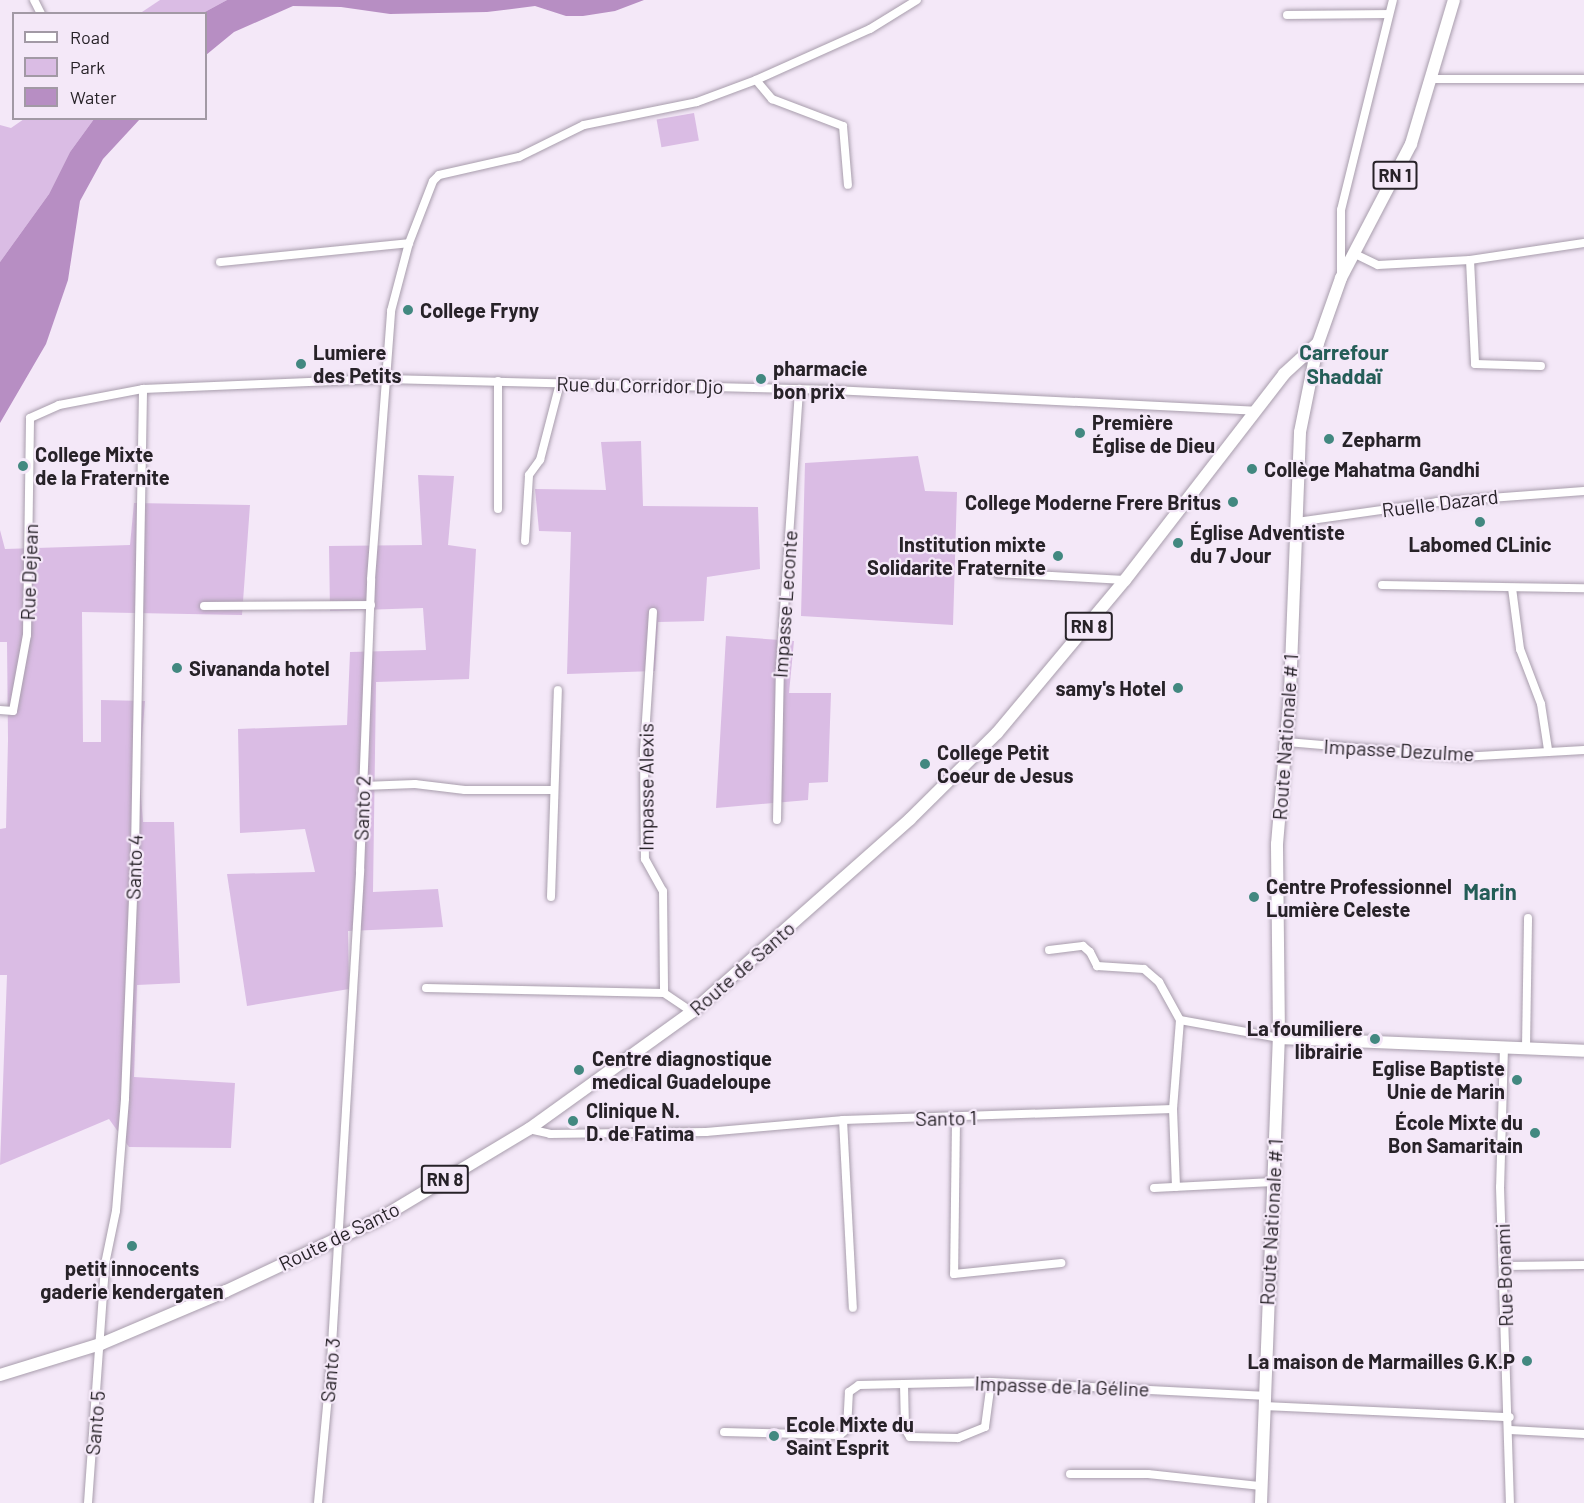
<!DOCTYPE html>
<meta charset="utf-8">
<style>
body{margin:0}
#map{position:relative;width:1584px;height:1503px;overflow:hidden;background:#f4e8f8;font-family:Barlow,sans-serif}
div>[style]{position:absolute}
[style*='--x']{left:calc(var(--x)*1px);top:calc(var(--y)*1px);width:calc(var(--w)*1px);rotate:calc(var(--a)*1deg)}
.green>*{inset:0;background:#dabce4;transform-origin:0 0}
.water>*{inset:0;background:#b78ec3}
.roads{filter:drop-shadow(0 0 2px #a89dac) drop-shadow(0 0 2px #a89dac)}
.street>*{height:8px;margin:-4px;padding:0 4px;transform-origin:4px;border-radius:4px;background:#fff}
.secondary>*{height:12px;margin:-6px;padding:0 6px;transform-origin:6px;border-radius:6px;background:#fff}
.primary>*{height:12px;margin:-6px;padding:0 6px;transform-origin:6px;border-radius:6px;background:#fff}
.dots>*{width:16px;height:16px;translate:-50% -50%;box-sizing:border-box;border:3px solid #f4e8f8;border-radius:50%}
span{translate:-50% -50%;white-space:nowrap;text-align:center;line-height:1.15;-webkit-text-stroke:4.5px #f4e8f8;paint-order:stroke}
.shield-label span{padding:2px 4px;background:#f4e8f8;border:2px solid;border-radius:4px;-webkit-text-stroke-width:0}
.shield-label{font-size:18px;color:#272228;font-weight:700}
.poi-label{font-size:20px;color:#272228;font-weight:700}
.left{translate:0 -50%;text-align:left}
.right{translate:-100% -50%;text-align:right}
.street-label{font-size:20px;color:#272228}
.neighbourhood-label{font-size:21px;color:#245d57;font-weight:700}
.quarter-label{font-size:22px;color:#245d57;font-weight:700}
.legend{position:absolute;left:12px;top:12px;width:195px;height:108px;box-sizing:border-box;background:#f4e8f8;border:2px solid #a299a5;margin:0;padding:8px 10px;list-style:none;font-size:18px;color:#272228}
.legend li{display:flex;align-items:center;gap:12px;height:30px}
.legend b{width:30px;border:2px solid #a299a5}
</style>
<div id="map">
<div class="green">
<i style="clip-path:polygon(160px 0,227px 0,203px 13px,139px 14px)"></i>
<i style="left:694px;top:113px;width:28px;height:38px;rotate:80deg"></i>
<i style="clip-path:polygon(24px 119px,94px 119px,70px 152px,49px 194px,0 262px,0 125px,11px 128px)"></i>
<i style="clip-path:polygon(641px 441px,643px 506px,758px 507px,760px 569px,707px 577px,704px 621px,658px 622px,655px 671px,567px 674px,571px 532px,539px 531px,535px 489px,606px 490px,601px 442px)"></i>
<i style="clip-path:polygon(918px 456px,925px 491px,957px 492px,953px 625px,801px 616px,805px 463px)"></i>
<i style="clip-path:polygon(418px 475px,454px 476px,448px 545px,476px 549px,469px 679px,376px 682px,373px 892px,438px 889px,443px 927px,348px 931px,349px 989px,247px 1006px,227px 874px,315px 872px,305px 829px,240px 833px,238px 729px,347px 725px,350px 652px,426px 650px,423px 608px,330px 611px,329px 546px,422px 545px)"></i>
<i style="clip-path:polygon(134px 503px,250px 505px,242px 615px,82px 612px,83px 742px,101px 742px,101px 700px,145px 701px,139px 773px,143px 822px,174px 822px,180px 983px,137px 985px,134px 1077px,235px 1083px,231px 1148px,129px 1147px,109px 1119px,0 1165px,7px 975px,0 975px,0 829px,6px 828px,8px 740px,7px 642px,0 642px,0 530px,5px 549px,130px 545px)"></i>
<i style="clip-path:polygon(726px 636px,794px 641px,789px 693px,831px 693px,828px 782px,809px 783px,808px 800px,716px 808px)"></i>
</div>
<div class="water">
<i style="clip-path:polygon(227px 0,644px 0,615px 11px,583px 16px,566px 16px,535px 6px,487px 12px,390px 14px,341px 7px,293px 6px,234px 32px,206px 55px,203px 13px)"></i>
<i style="clip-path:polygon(94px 119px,140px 119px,103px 159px,80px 201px,68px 280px,46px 344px,0 423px,0 262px,49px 194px,70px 152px)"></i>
</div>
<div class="roads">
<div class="street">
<i style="--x:34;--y:0;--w:16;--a:63"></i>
<i style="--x:1287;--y:15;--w:102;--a:-0.6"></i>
<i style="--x:1433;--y:79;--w:151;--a:0"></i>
<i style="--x:756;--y:80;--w:25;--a:50"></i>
<i style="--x:772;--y:99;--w:76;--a:20.8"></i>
<i style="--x:843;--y:126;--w:59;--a:85.2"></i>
<i style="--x:1355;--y:254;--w:25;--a:26"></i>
<i style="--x:1378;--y:265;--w:92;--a:-3.1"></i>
<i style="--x:1470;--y:260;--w:115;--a:-8.5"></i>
<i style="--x:1470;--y:260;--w:104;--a:87.2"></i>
<i style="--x:1475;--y:364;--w:66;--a:1.7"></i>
<i style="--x:220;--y:262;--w:190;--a:-5.7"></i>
<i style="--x:1341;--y:275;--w:65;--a:-90"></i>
<i style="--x:1341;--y:210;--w:216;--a:-76.1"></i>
<i style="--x:498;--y:509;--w:128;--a:-90"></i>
<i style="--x:1297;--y:522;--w:141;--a:-8.1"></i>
<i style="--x:1437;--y:502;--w:147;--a:-4.3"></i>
<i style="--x:525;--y:541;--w:66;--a:-86.5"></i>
<i style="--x:529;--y:475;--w:19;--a:-54"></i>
<i style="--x:540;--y:460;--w:80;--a:-75.4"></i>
<i style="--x:997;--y:573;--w:128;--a:3.1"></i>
<i style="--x:1382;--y:585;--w:202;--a:0.9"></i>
<i style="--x:1512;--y:588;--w:62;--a:82.5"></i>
<i style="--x:1520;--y:649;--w:59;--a:69.1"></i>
<i style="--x:1541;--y:704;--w:47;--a:81.3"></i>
<i style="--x:204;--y:606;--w:167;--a:-0.3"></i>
<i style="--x:653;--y:612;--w:139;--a:93.7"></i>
<i style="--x:644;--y:751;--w:108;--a:89.5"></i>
<i style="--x:645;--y:859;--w:37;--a:61"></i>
<i style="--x:663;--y:891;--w:102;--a:89.4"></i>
<i style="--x:664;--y:993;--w:34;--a:34"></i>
<i style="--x:0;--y:710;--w:13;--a:4"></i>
<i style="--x:13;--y:711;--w:77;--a:-79.6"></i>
<i style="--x:27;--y:635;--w:217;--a:-89.2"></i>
<i style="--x:30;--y:418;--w:32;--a:-24"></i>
<i style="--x:59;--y:405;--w:86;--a:-10.8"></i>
<i style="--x:143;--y:389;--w:243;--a:-2.4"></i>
<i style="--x:386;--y:379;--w:447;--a:1.4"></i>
<i style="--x:833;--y:390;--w:423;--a:2.8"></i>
<i style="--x:1287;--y:742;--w:175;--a:4.9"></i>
<i style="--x:1461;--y:757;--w:123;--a:-3.3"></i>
<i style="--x:363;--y:786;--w:52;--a:-2.2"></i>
<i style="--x:415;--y:784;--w:50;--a:6.8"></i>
<i style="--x:465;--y:790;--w:89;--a:0"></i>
<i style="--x:777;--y:820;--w:151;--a:-88.9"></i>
<i style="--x:780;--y:669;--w:281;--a:-86.1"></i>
<i style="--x:551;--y:897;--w:207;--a:-88.1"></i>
<i style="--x:1049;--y:950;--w:34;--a:-7"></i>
<i style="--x:1083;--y:946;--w:9;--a:41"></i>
<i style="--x:1090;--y:952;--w:16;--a:63"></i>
<i style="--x:1097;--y:966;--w:47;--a:3.7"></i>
<i style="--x:1144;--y:969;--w:20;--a:41"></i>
<i style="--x:1159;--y:982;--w:43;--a:61.1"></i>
<i style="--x:426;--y:988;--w:238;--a:1.2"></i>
<i style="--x:1504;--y:1047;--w:140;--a:91.6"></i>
<i style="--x:1500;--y:1187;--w:316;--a:88.2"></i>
<i style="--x:1526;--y:1048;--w:130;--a:-89.1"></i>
<i style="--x:1173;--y:1109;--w:78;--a:87.8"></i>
<i style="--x:956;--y:1119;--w:155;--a:90.7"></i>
<i style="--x:954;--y:1274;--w:108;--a:-5.9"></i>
<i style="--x:843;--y:1120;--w:188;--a:87"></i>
<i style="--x:529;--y:1129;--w:22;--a:13"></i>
<i style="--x:550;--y:1134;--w:156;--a:-0.7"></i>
<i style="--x:706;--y:1132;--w:138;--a:-5"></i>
<i style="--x:843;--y:1120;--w:330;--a:-1.9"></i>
<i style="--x:1173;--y:1109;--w:89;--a:-85.5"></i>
<i style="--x:1180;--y:1020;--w:101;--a:10.3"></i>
<i style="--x:1154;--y:1188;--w:119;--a:-2.9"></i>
<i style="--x:1505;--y:1266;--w:79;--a:-0.7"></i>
<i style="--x:904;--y:1384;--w:45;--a:88.7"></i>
<i style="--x:905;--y:1429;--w:9;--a:58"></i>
<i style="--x:910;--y:1437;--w:48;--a:1.2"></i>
<i style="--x:958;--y:1438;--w:29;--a:-22"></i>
<i style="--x:985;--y:1427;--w:45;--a:-82.4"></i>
<i style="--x:1264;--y:1406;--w:246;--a:2.6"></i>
<i style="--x:1510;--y:1430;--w:74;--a:3.1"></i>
<i style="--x:724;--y:1432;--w:116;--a:1.5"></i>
<i style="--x:840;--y:1435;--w:9;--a:-41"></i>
<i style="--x:847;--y:1429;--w:37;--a:-87"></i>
<i style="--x:849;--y:1392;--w:12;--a:-35"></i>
<i style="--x:859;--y:1385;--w:132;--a:-1.3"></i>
<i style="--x:991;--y:1382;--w:273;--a:2.9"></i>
<i style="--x:1070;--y:1474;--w:78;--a:0"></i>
<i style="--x:1148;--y:1474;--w:114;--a:6.1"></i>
<i style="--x:88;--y:1503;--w:240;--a:-85.9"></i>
<i style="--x:105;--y:1264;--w:54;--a:-78.3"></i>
<i style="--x:116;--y:1211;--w:113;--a:-85.4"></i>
<i style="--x:125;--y:1098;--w:248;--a:-87.7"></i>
<i style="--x:135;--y:850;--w:461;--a:-89"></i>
<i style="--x:318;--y:1503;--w:142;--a:-84.7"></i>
<i style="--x:331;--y:1362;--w:492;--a:-86.6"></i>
<i style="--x:360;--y:871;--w:292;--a:-87.8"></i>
<i style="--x:371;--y:579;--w:269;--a:-85.7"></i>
<i style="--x:391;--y:311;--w:70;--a:-75.2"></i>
<i style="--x:409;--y:243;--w:66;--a:-68.8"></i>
<i style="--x:433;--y:181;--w:8;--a:-45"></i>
<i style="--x:439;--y:175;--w:82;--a:-12.7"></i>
<i style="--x:519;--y:157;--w:72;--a:-26.2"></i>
<i style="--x:584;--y:125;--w:115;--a:-11.5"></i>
<i style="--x:697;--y:102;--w:63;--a:-20.4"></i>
<i style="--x:756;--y:80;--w:125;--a:-24.1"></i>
<i style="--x:870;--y:29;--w:55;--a:-31.7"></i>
</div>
<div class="secondary">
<i style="--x:1279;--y:1038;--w:305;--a:2.4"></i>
</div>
<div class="primary">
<i style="--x:0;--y:1375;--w:106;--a:-17.1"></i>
<i style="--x:101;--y:1344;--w:136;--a:-23"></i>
<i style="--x:226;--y:1291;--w:169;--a:-25.2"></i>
<i style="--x:379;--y:1219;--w:175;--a:-31"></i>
<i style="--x:529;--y:1129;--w:201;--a:-35.7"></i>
<i style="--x:692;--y:1012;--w:291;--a:-41.5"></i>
<i style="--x:910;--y:819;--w:122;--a:-44.7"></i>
<i style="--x:997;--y:733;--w:199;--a:-50.1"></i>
<i style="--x:1125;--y:580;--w:260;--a:-52.3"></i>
<i style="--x:1284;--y:374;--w:46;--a:-42.4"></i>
<i style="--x:1261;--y:1503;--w:465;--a:-87.8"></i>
<i style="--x:1279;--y:1038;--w:194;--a:-90.6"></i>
<i style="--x:1277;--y:844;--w:152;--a:-85.1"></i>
<i style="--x:1290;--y:693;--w:261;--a:-87.8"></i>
<i style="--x:1300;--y:432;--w:91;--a:-78.6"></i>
<i style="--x:1318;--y:343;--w:69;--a:-70.5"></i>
<i style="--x:1341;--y:278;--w:151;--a:-62.4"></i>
<i style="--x:1411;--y:144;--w:150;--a:-73.4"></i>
</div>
</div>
<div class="dots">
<i style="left:408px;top:310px;background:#428880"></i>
<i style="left:301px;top:364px;background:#428880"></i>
<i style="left:761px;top:379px;background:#428880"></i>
<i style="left:1080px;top:433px;background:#428880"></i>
<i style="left:1329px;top:439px;background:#428880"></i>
<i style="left:23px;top:466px;background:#428880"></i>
<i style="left:1252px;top:469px;background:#428880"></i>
<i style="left:1233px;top:502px;background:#428880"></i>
<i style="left:1480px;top:522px;background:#428880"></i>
<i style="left:1178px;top:543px;background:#428880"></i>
<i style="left:1058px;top:556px;background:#428880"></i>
<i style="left:177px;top:668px;background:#428880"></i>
<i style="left:1178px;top:688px;background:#428880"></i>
<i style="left:925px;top:764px;background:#428880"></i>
<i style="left:1254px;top:897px;background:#428880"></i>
<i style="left:1375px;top:1039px;background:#428880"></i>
<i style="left:579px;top:1070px;background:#428880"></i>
<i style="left:1517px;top:1080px;background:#428880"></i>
<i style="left:573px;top:1121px;background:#428880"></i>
<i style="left:1535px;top:1133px;background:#428880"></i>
<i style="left:132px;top:1246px;background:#428880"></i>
<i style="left:1527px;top:1361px;background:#428880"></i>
<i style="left:774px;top:1436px;background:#428880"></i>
</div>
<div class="shield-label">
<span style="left:1395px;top:175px">RN 1</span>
<span style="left:1089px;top:626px">RN 8</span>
<span style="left:445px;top:1179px">RN 8</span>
</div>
<div class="poi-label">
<span class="left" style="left:420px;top:310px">College Fryny</span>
<span class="left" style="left:313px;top:364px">Lumiere<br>des Petits</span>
<span class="left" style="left:773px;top:380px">pharmacie<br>bon prix</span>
<span class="left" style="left:1092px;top:434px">Première<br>Église de Dieu</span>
<span class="left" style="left:1342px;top:439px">Zepharm</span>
<span class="left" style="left:35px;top:466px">College Mixte<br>de la Fraternite</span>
<span class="left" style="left:1264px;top:469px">Collège Mahatma Gandhi</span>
<span class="right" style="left:1221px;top:502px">College Moderne Frere Britus</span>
<span class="left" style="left:1190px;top:544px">Église Adventiste<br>du 7 Jour</span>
<span class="right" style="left:1046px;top:556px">Institution mixte<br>Solidarite Fraternite</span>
<span style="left:1480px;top:544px">Labomed CLinic</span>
<span class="left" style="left:189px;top:668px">Sivananda hotel</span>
<span class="right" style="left:1166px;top:688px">samy's Hotel</span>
<span class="left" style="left:937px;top:764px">College Petit<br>Coeur de Jesus</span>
<span class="left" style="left:1266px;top:898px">Centre Professionnel<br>Lumière Celeste</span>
<span class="right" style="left:1363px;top:1040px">La foumiliere<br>librairie</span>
<span class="left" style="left:592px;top:1070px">Centre diagnostique<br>medical Guadeloupe</span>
<span class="right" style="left:1505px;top:1080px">Eglise Baptiste<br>Unie de Marin</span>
<span class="left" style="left:586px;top:1122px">Clinique N.<br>D. de Fatima</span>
<span class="right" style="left:1523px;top:1134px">École Mixte du<br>Bon Samaritain</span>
<span style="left:132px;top:1280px">petit innocents<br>gaderie kendergaten</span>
<span class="right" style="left:1515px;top:1361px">La maison de Marmailles G.K.P</span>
<span class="left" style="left:786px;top:1436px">Ecole Mixte du<br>Saint Esprit</span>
</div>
<div class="street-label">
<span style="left:640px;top:385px;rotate:1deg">Rue du Corridor Djo</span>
<span style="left:1440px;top:503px;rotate:-7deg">Ruelle Dazard</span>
<span style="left:29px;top:572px;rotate:-88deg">Rue Dejean</span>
<span style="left:785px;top:604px;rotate:-86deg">Impasse Leconte</span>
<span style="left:1285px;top:737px;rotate:-86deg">Route Nationale # 1</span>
<span style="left:1399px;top:750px;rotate:3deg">Impasse Dezulme</span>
<span style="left:646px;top:787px;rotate:-90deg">Impasse Alexis</span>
<span style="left:362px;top:808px;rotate:-88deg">Santo 2</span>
<span style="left:134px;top:867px;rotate:-88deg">Santo 4</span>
<span style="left:742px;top:968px;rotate:-41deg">Route de Santo</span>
<span style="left:946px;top:1118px;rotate:-1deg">Santo 1</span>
<span style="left:1271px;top:1222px;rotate:-87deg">Route Nationale # 1</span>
<span style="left:339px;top:1236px;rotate:-26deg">Route de Santo</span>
<span style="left:1504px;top:1275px;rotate:-92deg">Rue Bonami</span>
<span style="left:330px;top:1370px;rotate:-85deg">Santo 3</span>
<span style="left:1062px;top:1386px;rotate:2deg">Impasse de la Géline</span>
<span style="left:95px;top:1423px;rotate:-85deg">Santo 5</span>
</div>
<div class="neighbourhood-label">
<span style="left:1344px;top:364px">Carrefour<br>Shaddaï</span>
</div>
<div class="quarter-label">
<span style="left:1490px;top:892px">Marin</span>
</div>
<ul class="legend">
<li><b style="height:8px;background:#fff"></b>Road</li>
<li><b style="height:16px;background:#dabce4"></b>Park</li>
<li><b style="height:16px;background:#b78ec3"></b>Water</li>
</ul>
</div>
